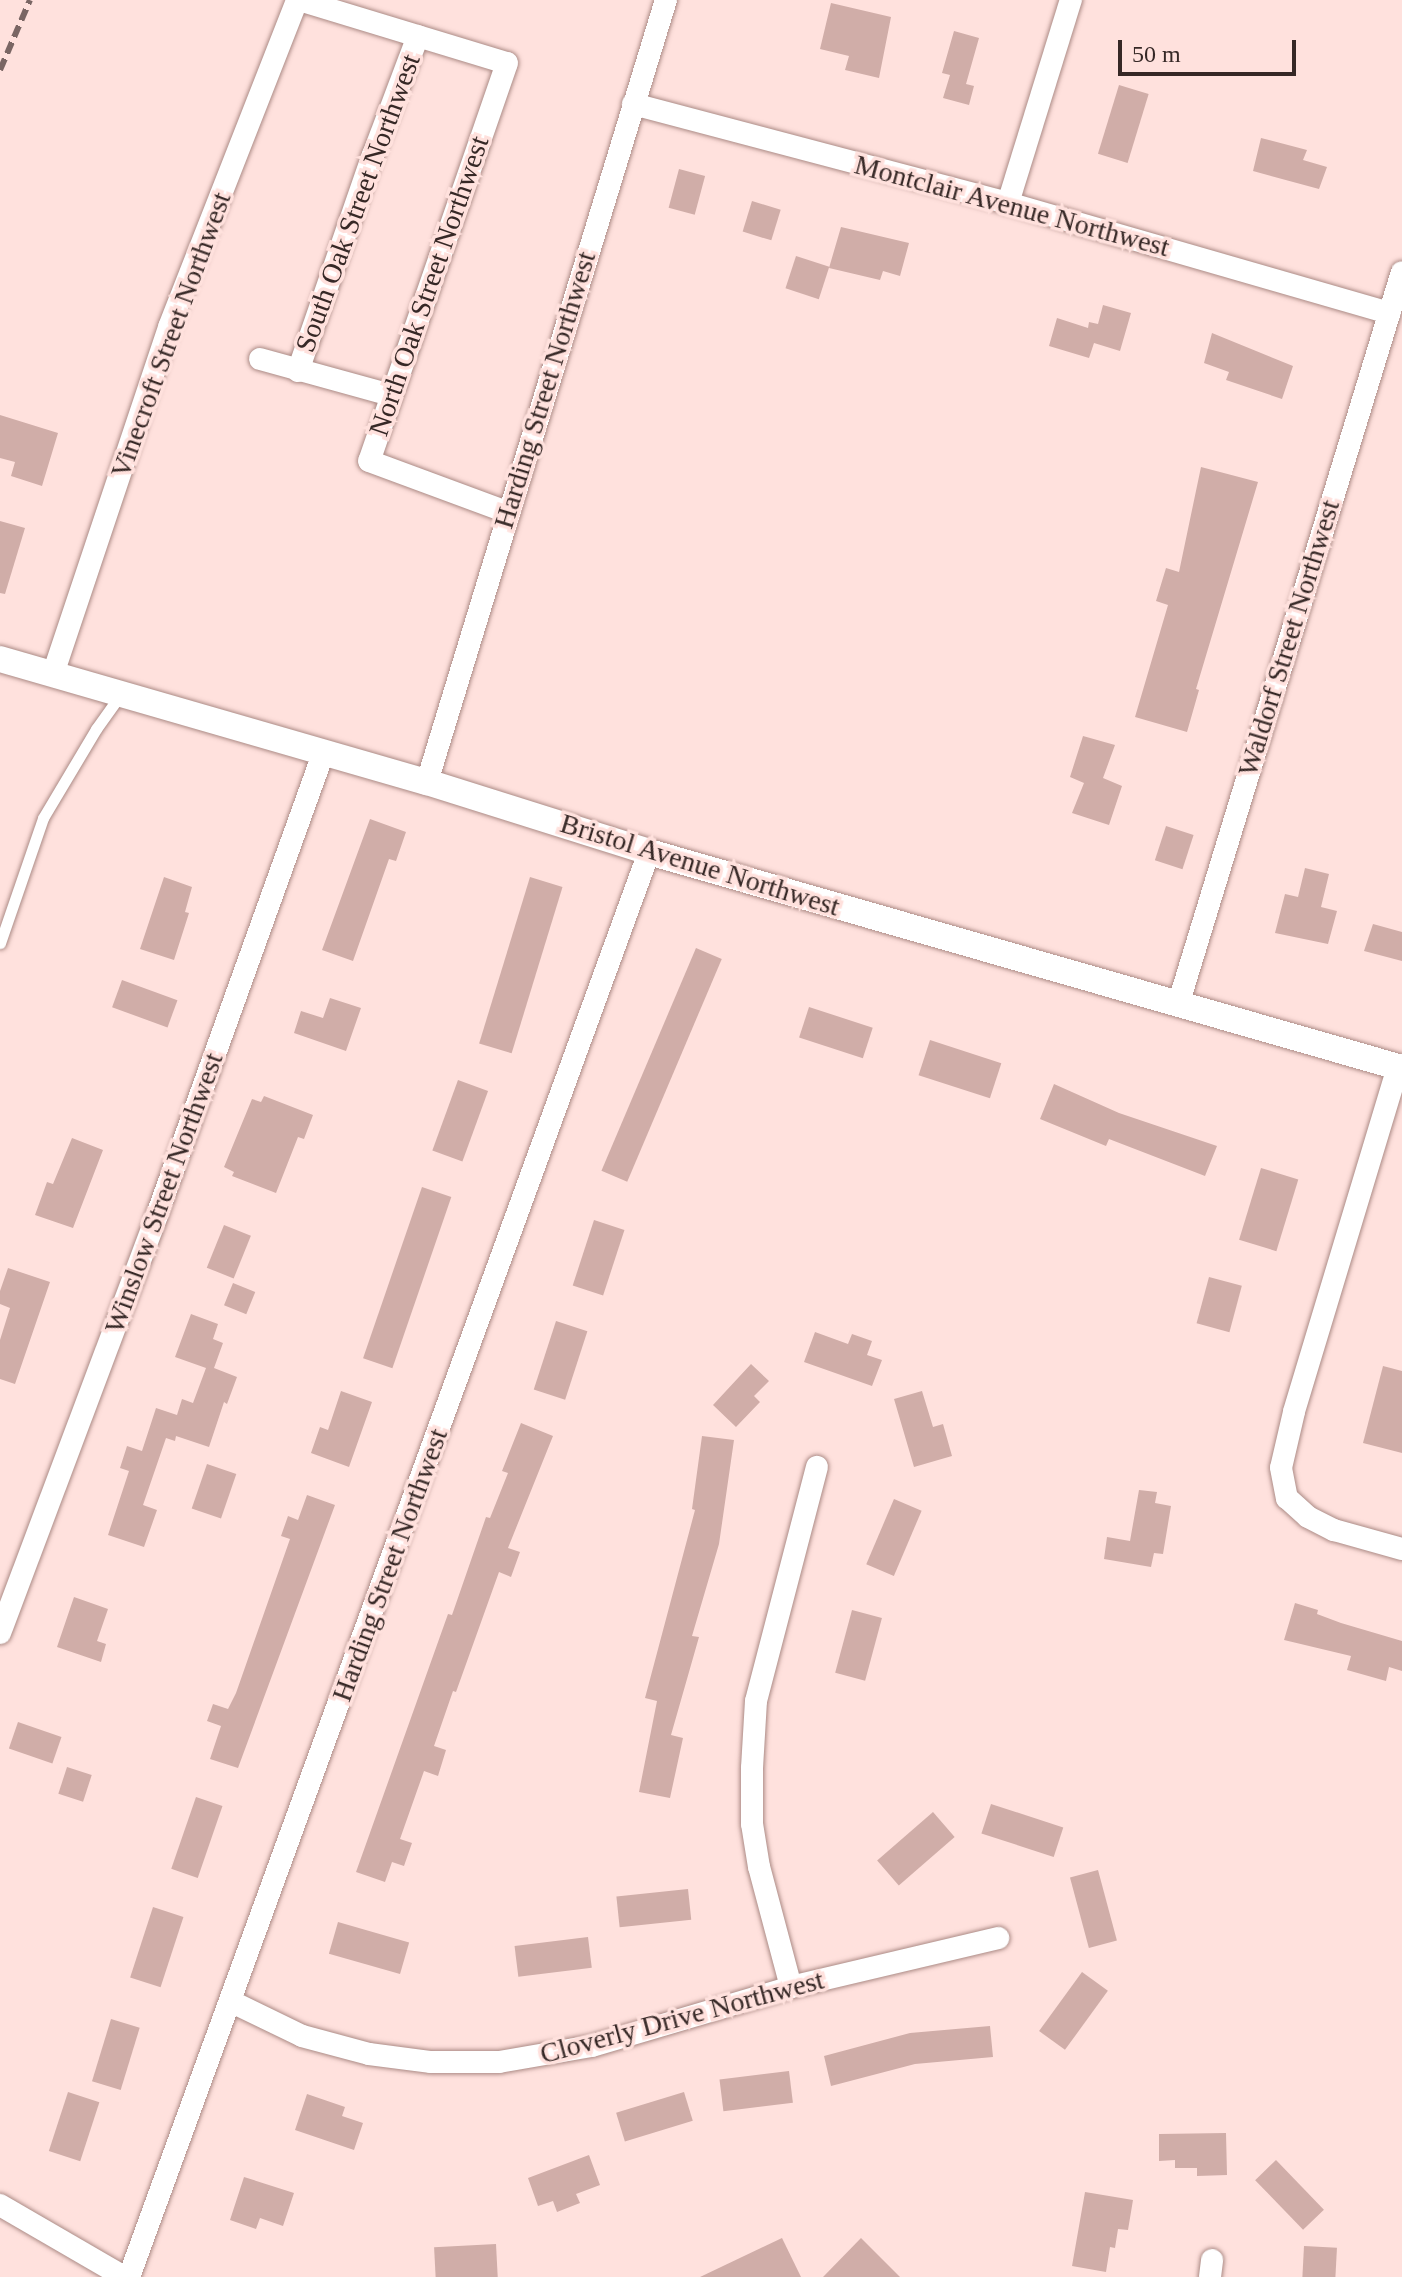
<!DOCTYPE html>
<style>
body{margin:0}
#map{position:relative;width:1402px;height:2277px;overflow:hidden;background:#ffe1dd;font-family:"Times New Roman",serif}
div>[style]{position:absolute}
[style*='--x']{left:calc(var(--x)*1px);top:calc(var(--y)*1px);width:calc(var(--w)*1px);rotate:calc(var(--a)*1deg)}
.building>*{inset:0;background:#d0ada8;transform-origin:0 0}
.roads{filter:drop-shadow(0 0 2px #ac8b86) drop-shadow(0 0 2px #ac8b86)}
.service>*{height:11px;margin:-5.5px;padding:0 5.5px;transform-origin:5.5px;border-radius:5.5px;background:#fff}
.minor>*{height:22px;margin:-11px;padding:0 11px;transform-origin:11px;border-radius:11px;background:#fff}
.tertiary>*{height:26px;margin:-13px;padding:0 13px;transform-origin:13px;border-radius:13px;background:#fff}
.rail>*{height:6px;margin-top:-3px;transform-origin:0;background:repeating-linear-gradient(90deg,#7a6664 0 12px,transparent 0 18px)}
span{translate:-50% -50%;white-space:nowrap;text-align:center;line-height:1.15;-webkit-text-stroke:7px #ffe1dd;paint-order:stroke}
.street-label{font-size:28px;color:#362826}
.scale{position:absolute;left:1118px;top:40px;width:178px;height:36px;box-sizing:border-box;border:4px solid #362826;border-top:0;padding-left:10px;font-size:24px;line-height:28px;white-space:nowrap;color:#362826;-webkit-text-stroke:6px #ffe1dd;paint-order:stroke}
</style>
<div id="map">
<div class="building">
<i style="clip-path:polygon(831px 3px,891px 17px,879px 78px,845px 70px,849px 56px,820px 49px)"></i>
<i style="clip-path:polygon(954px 31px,979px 38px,966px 84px,974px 86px,969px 105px,943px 98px,950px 75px,942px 73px)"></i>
<i style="left:1119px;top:85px;width:31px;height:72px;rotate:17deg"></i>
<i style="clip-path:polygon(1261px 138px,1307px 150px,1303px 160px,1327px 167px,1319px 189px,1253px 171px)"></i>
<i style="left:679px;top:169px;width:27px;height:40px;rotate:15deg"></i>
<i style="left:752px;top:201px;width:30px;height:32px;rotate:17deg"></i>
<i style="clip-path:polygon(841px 227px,909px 243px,900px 276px,883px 271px,880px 280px,829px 268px)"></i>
<i style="left:796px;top:256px;width:35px;height:34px;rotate:18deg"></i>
<i style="clip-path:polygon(1103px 305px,1131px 313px,1120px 351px,1094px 343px,1089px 358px,1049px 346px,1057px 318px,1088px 328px,1089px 322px,1098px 324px)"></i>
<i style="clip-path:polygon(1212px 333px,1293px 366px,1282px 399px,1226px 380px,1229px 372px,1204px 363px)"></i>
<i style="clip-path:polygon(0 415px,58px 433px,42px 486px,11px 476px,15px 462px,0 458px)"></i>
<i style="clip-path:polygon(1201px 467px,1258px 482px,1196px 689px,1199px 690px,1187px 732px,1135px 717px,1168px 605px,1156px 601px,1166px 568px,1179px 572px)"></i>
<i style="clip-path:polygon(0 521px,25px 528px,5px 594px,0 593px)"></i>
<i style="clip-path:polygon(1083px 736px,1115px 745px,1103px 778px,1122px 786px,1109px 825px,1072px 813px,1084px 783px,1070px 777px)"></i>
<i style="clip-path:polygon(370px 819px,406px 832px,396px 861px,389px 859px,353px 961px,322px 950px)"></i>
<i style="left:1166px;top:826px;width:29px;height:36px;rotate:18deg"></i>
<i style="clip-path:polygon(1305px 868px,1329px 874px,1321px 907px,1337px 911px,1328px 944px,1275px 933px,1285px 894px,1298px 897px)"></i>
<i style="clip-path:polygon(164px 877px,192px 887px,185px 912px,189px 913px,174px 960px,140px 949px)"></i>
<i style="left:530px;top:877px;width:34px;height:174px;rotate:17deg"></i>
<i style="clip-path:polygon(1373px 924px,1402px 932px,1402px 961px,1364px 951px)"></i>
<i style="left:696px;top:948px;width:28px;height:242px;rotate:23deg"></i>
<i style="left:122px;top:980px;width:59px;height:29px;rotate:20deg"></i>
<i style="clip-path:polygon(330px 998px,361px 1008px,346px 1051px,294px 1033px,301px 1011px,323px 1018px)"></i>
<i style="left:809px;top:1007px;width:67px;height:32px;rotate:18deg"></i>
<i style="left:930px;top:1040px;width:75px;height:37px;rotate:18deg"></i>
<i style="left:458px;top:1080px;width:32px;height:75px;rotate:20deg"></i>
<i style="clip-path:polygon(1054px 1084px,1119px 1113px,1217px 1146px,1205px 1176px,1109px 1139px,1106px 1146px,1040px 1119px)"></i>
<i style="clip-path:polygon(264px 1096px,313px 1115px,304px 1139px,298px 1137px,276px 1193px,232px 1176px,234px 1172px,224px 1167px,252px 1099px,261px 1102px)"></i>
<i style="clip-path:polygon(72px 1138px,103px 1150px,73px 1228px,35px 1215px,47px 1182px,53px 1184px)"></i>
<i style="left:1261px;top:1168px;width:39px;height:75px;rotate:17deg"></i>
<i style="left:422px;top:1187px;width:31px;height:181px;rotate:19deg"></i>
<i style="left:594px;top:1220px;width:32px;height:69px;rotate:18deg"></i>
<i style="left:224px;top:1225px;width:29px;height:46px;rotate:22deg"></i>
<i style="clip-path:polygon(8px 1268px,50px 1282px,15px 1384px,0 1379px,0 1340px,10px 1308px,0 1304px,0 1291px)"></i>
<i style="left:1209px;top:1277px;width:34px;height:48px;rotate:15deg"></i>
<i style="left:233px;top:1283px;width:24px;height:24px;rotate:22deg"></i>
<i style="clip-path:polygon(191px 1314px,218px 1324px,213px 1339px,223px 1343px,214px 1368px,237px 1377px,227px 1404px,224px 1402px,209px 1447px,176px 1436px,175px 1441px,166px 1438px,143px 1505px,157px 1510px,144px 1547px,108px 1535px,129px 1471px,120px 1468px,127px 1446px,142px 1451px,156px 1408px,177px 1415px,182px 1399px,193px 1403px,206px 1368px,175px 1357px)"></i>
<i style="left:556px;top:1321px;width:33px;height:72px;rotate:18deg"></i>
<i style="clip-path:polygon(815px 1332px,848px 1344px,852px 1334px,872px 1341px,867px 1355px,882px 1360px,872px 1386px,804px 1362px)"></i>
<i style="clip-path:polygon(751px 1364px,769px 1381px,754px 1396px,760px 1402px,736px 1427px,713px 1405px)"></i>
<i style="clip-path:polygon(1383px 1366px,1402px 1371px,1402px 1453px,1363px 1443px)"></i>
<i style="clip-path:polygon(341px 1391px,372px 1402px,349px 1467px,311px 1453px,320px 1427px,328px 1430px)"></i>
<i style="clip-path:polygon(922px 1391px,933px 1427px,943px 1424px,952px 1456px,914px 1467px,894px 1399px)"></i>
<i style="clip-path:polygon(521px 1423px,553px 1436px,508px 1548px,520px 1552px,511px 1577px,499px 1572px,456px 1692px,453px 1691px,434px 1746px,446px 1750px,438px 1776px,424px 1771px,400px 1839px,412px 1843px,404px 1866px,392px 1862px,385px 1882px,356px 1872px,448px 1614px,452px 1615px,486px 1517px,490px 1518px,508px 1473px,502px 1471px)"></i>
<i style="clip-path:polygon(702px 1436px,734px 1440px,719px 1544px,692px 1636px,699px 1637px,671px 1735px,683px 1738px,670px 1798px,639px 1792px,657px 1701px,645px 1698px,695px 1510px,692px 1509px)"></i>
<i style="left:207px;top:1464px;width:31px;height:47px;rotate:19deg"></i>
<i style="clip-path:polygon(1139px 1490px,1157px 1492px,1155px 1503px,1171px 1506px,1163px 1554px,1154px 1553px,1151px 1567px,1104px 1559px,1107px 1537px,1130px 1541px)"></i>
<i style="clip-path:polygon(307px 1495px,335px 1505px,238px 1768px,210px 1759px,221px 1726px,207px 1721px,213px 1704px,228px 1709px,236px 1693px,290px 1539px,281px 1536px,288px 1516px,298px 1520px)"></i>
<i style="left:894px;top:1499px;width:30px;height:71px;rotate:23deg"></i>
<i style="clip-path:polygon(74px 1597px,108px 1609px,97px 1641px,106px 1644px,101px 1662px,57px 1647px)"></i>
<i style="clip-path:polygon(1295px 1603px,1318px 1610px,1317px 1614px,1341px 1623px,1402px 1641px,1402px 1671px,1389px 1667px,1386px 1681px,1347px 1670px,1351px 1656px,1284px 1640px)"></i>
<i style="left:852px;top:1610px;width:31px;height:65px;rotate:15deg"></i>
<i style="left:18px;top:1722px;width:46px;height:28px;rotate:19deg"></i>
<i style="left:67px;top:1767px;width:26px;height:28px;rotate:18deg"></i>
<i style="left:196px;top:1797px;width:28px;height:76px;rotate:19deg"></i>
<i style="left:991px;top:1804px;width:76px;height:31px;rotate:18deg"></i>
<i style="left:933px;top:1812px;width:33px;height:74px;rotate:49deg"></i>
<i style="left:1098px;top:1870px;width:73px;height:29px;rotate:75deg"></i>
<i style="left:688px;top:1889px;width:31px;height:72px;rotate:84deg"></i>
<i style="left:153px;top:1907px;width:32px;height:74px;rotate:18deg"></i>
<i style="left:338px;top:1922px;width:74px;height:33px;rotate:16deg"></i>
<i style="left:588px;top:1937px;width:31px;height:74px;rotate:83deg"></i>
<i style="left:1082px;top:1972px;width:32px;height:73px;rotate:36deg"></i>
<i style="left:111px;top:2019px;width:30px;height:65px;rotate:17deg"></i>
<i style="clip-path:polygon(990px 2026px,993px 2057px,915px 2064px,831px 2086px,824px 2056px,910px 2033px)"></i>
<i style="left:789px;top:2071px;width:32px;height:70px;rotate:83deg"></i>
<i style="left:68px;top:2092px;width:33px;height:62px;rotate:18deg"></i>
<i style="left:684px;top:2092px;width:30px;height:71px;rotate:73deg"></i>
<i style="clip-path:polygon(307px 2094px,345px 2107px,342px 2116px,363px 2123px,354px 2150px,295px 2130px)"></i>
<i style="clip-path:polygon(1226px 2133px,1227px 2175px,1197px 2176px,1197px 2168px,1175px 2168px,1175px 2160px,1159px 2161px,1159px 2134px)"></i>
<i style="clip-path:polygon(589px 2155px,600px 2185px,576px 2194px,580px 2203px,557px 2212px,553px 2201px,538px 2206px,528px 2178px)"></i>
<i style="left:1276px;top:2160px;width:69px;height:29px;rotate:46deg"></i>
<i style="clip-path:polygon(244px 2177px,294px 2193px,283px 2226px,260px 2218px,256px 2229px,230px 2220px)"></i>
<i style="clip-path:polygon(1085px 2192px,1133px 2200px,1128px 2230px,1118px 2229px,1115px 2248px,1110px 2247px,1106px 2272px,1072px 2266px)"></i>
<i style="clip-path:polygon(782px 2238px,801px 2277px,700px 2277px)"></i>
<i style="clip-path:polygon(861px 2238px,900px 2277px,823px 2277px)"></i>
<i style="left:496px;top:2244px;width:33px;height:62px;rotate:87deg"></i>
<i style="left:1304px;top:2246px;width:33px;height:31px;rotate:3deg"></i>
</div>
<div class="roads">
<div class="service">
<i style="--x:0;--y:943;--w:132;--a:-71"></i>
<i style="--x:43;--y:818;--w:104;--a:-59.2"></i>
<i style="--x:96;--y:729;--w:43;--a:-54.5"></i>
</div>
<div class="minor">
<i style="--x:299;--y:0;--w:217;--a:16.9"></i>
<i style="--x:507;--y:63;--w:421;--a:109.1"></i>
<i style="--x:369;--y:461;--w:147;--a:20.3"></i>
<i style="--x:633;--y:104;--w:388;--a:14.8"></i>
<i style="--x:1008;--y:203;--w:397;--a:16.1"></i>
<i style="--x:1008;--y:203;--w:213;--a:-72.8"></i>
<i style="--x:260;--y:359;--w:136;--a:15.4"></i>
<i style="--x:298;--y:371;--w:229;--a:-70.9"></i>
<i style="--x:373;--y:155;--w:127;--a:-69.3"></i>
<i style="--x:53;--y:674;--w:366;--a:-71.5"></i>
<i style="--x:169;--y:327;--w:351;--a:-68.6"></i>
<i style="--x:427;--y:782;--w:818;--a:-73.01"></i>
<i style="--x:1178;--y:1005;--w:766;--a:-73.01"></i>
<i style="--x:1398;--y:1067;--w:360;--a:106.8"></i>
<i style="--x:1294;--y:1412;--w:57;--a:103.1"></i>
<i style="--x:1281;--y:1468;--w:31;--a:79"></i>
<i style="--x:1287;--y:1498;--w:28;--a:42"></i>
<i style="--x:1308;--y:1517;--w:29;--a:27"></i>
<i style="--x:1334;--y:1530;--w:71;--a:15.6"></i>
<i style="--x:0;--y:1633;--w:447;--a:-69.4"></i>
<i style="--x:157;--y:1215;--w:492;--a:-70.2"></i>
<i style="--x:791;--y:1987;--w:124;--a:-104.9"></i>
<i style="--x:759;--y:1867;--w:44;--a:-99.2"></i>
<i style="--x:752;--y:1824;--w:56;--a:-90"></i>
<i style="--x:752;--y:1768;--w:67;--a:-86.6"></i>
<i style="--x:756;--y:1701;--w:242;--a:-75.4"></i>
<i style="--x:230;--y:2001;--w:80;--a:25.9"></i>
<i style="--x:302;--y:2036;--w:69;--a:15"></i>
<i style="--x:369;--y:2054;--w:63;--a:7.4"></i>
<i style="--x:431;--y:2062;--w:68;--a:0"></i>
<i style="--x:499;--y:2062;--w:94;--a:-9.8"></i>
<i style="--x:592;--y:2046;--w:208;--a:-16.5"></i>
<i style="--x:791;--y:1987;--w:213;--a:-13.3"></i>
<i style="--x:0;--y:2205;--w:143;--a:30.1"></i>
<i style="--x:129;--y:2277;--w:1517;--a:-69.95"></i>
<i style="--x:1210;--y:2277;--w:17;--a:-83"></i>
</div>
<div class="tertiary">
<i style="--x:0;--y:659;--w:444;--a:16.1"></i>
<i style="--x:427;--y:782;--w:233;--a:17.5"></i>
<i style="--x:649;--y:852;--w:783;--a:16.01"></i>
</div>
</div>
<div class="rail">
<i style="--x:0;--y:70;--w:76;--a:-66.8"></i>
</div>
<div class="street-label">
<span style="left:358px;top:203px;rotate:-70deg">South Oak Street Northwest</span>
<span style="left:1012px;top:206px;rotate:15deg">Montclair Avenue Northwest</span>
<span style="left:429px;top:286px;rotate:-71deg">North Oak Street Northwest</span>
<span style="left:171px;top:335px;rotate:-70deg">Vinecroft Street Northwest</span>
<span style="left:545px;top:390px;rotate:-73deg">Harding Street Northwest</span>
<span style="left:1289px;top:638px;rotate:-73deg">Waldorf Street Northwest</span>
<span style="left:700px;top:865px;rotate:17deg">Bristol Avenue Northwest</span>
<span style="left:164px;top:1193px;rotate:-70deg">Winslow Street Northwest</span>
<span style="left:390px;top:1565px;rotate:-70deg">Harding Street Northwest</span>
<span style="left:682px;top:2017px;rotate:-15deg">Cloverly Drive Northwest</span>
</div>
<div class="scale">50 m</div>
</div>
